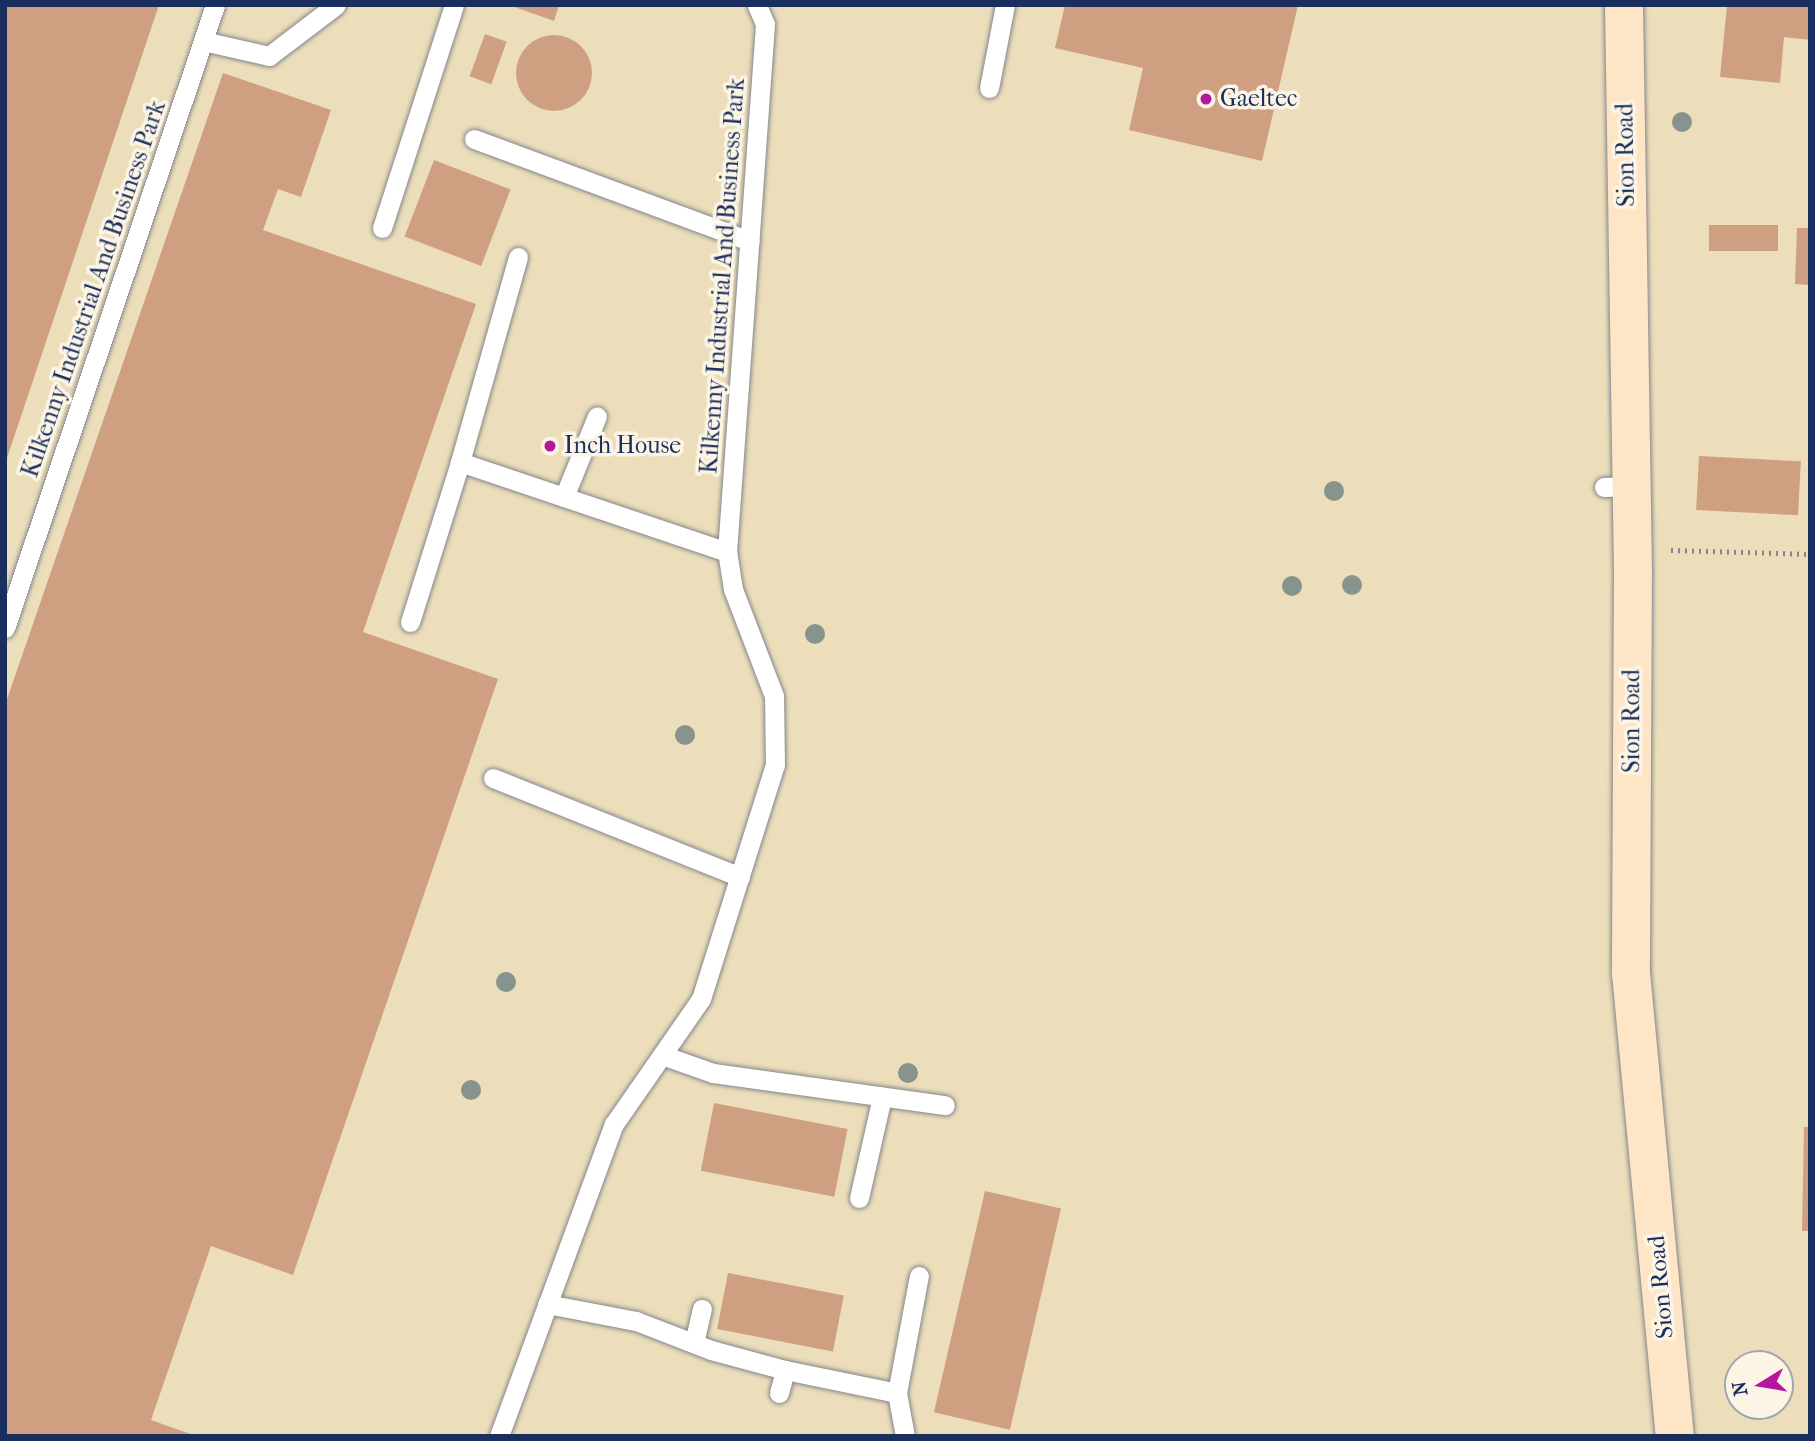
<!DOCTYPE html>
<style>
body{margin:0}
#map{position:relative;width:1815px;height:1441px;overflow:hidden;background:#ecdeba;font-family:"IM FELL French Canon",serif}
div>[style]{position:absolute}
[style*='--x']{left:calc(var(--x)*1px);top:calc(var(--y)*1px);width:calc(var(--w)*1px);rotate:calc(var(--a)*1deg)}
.building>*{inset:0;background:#cf9f81;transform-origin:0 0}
.round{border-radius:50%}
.path>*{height:4.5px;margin-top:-2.25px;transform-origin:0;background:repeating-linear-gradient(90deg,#84868c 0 2px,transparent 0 7px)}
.roads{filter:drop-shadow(0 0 2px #84868c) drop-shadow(0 0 2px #84868c)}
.lane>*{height:19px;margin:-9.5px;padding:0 9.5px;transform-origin:9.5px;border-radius:9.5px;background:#fff}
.secondary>*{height:38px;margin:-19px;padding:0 19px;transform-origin:19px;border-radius:19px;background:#fde5c5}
.trees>*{width:20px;height:20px;margin:-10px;border-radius:50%;background:#87938d}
.dots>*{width:19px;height:19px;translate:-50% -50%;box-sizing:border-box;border:4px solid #fcf5e5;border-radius:50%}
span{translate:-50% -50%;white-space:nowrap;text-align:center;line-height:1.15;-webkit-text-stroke:7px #fcf5e5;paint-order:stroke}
.poi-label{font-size:24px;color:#1b2f5e}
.left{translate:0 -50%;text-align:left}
.street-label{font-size:24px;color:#1b2f5e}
.frame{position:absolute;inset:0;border:7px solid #1b2f5e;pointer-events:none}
.north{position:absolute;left:1724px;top:1350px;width:70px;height:70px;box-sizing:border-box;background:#fcf5e5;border:2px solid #a2a6af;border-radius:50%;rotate:259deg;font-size:19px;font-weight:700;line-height:28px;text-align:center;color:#1b2f5e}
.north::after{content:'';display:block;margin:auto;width:24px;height:32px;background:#b5179e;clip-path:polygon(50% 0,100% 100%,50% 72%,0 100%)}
</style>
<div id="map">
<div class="building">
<i style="clip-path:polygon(5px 5px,159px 5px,6px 461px,5px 461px)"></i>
<i style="clip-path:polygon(509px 5px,559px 5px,554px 21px)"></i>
<i style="clip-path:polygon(1065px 5px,1298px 5px,1262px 161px,1129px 130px,1143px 68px,1055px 48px)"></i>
<i style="clip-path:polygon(1727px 5px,1810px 5px,1810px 40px,1784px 37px,1780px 83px,1720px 77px)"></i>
<i style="left:485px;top:34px;width:23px;height:45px;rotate:20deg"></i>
<i class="round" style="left:516px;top:35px;width:76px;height:76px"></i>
<i style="clip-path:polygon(223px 73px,331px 110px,301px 197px,278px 189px,263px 230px,476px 304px,363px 632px,498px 679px,293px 1275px,211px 1246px,151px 1420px,196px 1436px,5px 1436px,5px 705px)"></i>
<i style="left:434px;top:160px;width:82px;height:82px;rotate:21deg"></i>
<i style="left:1778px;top:225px;width:26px;height:69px;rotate:90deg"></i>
<i style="clip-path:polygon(1797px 228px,1810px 228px,1810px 285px,1795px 284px)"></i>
<i style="left:1699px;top:456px;width:102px;height:54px;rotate:3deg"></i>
<i style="left:714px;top:1103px;width:136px;height:69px;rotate:11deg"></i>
<i style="clip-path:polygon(1804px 1127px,1810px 1127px,1810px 1231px,1802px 1231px)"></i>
<i style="left:985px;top:1191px;width:78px;height:227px;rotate:13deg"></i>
<i style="left:728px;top:1273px;width:118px;height:57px;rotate:11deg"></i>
</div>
<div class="path">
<i style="--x:1671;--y:550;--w:139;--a:1.6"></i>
</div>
<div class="roads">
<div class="lane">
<i style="--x:203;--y:41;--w:68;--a:12.8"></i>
<i style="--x:269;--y:56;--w:84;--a:-37.3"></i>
<i style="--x:989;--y:88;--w:85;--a:-79.1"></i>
<i style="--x:474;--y:139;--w:294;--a:20.3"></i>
<i style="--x:382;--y:228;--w:234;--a:-72.1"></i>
<i style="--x:460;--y:462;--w:213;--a:-74.2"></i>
<i style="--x:1604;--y:487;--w:28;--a:-2"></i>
<i style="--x:564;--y:497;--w:87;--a:-67.8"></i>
<i style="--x:410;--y:622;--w:168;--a:-72.6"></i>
<i style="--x:460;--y:462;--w:282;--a:18.6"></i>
<i style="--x:5;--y:628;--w:657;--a:-71.37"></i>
<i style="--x:493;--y:778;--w:266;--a:21.8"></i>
<i style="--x:662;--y:1055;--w:54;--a:19.4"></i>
<i style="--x:713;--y:1073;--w:234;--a:7.9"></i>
<i style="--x:859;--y:1198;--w:104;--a:-77.2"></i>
<i style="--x:547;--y:1304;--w:91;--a:10.8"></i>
<i style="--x:636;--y:1321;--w:80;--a:21.1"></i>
<i style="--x:711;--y:1350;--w:77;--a:15.1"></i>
<i style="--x:785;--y:1370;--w:114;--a:11.6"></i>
<i style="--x:897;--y:1393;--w:119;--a:-79.4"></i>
<i style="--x:694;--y:1343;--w:35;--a:-77"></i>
<i style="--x:779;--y:1393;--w:24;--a:-75"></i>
<i style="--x:897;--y:1393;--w:44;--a:79.5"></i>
<i style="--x:499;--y:1436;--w:333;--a:-69.8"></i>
<i style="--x:614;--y:1124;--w:152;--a:-55.2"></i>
<i style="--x:701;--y:999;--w:245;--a:-72.5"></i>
<i style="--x:775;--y:765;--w:69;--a:-90.8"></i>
<i style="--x:774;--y:696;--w:115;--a:-111"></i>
<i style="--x:733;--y:589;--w:37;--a:-99"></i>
<i style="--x:727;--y:552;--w:529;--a:-85.88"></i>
<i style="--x:765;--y:24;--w:21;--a:-113"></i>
</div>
<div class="secondary">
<i style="--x:1624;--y:5;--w:565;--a:89.09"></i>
<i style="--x:1633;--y:570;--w:403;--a:90.3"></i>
<i style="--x:1631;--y:973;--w:465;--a:84.6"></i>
</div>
</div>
<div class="trees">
<i style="left:1682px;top:122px"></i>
<i style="left:1334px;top:491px"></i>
<i style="left:1352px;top:585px"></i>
<i style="left:1292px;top:586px"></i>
<i style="left:815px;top:634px"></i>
<i style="left:685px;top:735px"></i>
<i style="left:506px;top:982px"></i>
<i style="left:908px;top:1073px"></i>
<i style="left:471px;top:1090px"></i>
</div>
<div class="dots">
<i style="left:1206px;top:99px;background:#b5179e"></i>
<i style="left:550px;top:446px;background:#b5179e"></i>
</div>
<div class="poi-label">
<span class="left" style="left:1220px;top:99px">Gaeltec</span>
<span class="left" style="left:564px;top:446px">Inch House</span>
</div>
<div class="street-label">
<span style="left:1626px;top:155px;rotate:-91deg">Sion Road</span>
<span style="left:723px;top:276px;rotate:-86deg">Kilkenny Industrial And Business Park</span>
<span style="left:94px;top:289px;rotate:-71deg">Kilkenny Industrial And Business Park</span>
<span style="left:1632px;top:721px;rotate:-90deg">Sion Road</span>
<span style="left:1661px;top:1287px;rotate:-95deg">Sion Road</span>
</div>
<div class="frame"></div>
<div class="north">N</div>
</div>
